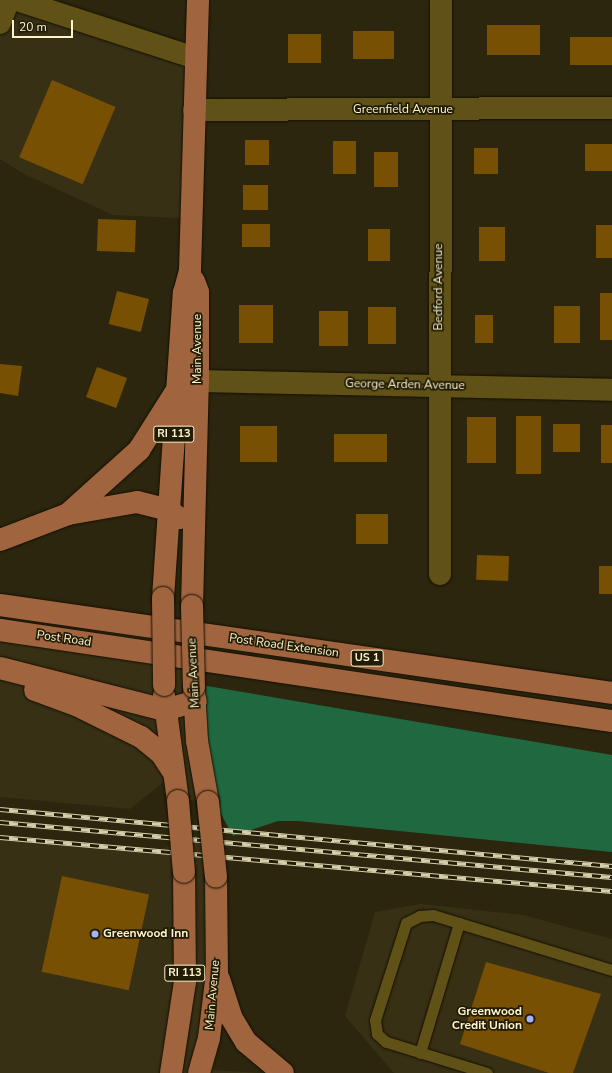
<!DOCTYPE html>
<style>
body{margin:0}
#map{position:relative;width:612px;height:1073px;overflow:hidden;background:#2c260e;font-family:"Nunito Sans",sans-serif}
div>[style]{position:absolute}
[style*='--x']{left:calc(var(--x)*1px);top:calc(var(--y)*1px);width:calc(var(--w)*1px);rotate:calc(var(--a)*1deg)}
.built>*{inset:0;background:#373015}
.forest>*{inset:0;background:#206840}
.building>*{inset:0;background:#785003;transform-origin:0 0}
.roads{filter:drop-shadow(0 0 1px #150f00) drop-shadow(0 0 1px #150f00)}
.service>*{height:11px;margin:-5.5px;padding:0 5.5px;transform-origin:5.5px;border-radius:5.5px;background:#605216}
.minor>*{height:22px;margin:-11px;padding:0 11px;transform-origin:11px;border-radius:11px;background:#605216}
.tertiary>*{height:22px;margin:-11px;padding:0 11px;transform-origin:11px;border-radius:11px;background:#605216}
.primary>*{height:22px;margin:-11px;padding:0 11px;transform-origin:11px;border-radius:11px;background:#a0653f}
.rail>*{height:4.5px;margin-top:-2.25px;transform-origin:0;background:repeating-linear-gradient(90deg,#221c05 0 9px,#d7cfac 0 18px);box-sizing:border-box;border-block:1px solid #d7cfac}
.bridges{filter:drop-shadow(0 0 1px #150f00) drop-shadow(0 0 1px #150f00)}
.primary-bridge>*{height:22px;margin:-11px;padding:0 11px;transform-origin:11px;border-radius:11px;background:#a0653f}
.dots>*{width:11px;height:11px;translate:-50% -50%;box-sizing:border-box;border:2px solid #221c05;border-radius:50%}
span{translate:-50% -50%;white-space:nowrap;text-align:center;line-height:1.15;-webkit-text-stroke:3.5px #221c05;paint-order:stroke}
.shield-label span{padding:1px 3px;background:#221c05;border:1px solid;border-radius:3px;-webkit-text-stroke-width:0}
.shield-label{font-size:11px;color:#fdf4ce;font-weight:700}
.street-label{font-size:12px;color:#fdf4ce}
.poi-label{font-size:12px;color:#fdf4ce;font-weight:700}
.left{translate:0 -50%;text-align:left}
.right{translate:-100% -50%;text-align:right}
.scale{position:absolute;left:12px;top:20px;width:61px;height:18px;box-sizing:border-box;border:2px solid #fdf4ce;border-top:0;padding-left:5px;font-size:12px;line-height:14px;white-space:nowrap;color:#fdf4ce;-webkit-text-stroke:3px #221c05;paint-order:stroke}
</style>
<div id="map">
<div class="built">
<i style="clip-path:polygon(6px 0,199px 65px,201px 219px,113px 215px,24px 174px,0 159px,0 15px)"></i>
<i style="clip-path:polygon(0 604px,200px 644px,212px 801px,186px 800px,173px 774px,130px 809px,0 797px)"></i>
<i style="clip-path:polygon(197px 836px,201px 841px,216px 939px,214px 1070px,258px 1073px,0 1073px,0 837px,153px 852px)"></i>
<i style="clip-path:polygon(420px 904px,523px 915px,612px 939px,612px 1073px,394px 1073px,345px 1016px,375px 912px)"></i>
</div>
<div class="forest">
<i style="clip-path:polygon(201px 685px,612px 755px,612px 852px,298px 821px,278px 821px,233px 836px,215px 803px)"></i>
</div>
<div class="building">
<i style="left:487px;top:25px;width:53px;height:30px"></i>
<i style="left:394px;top:31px;width:28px;height:41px;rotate:90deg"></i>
<i style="left:288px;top:34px;width:33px;height:29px"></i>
<i style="left:570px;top:37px;width:42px;height:28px"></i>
<i style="left:52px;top:80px;width:69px;height:84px;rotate:23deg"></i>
<i style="left:245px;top:140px;width:24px;height:25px"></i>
<i style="left:333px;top:141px;width:23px;height:33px"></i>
<i style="left:612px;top:144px;width:27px;height:27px;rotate:90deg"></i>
<i style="left:474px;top:148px;width:24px;height:26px"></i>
<i style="left:374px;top:152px;width:24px;height:35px"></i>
<i style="left:243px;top:185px;width:25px;height:25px"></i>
<i style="left:98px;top:219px;width:38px;height:32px;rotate:2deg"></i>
<i style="left:242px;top:224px;width:28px;height:23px"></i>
<i style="left:596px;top:225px;width:16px;height:33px"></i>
<i style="left:479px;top:227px;width:26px;height:34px"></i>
<i style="left:368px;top:229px;width:22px;height:32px"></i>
<i style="left:117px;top:291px;width:33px;height:34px;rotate:14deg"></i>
<i style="left:600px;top:293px;width:12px;height:47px"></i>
<i style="left:239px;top:305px;width:34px;height:38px"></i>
<i style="left:554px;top:306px;width:26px;height:37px"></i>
<i style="left:368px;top:307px;width:28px;height:37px"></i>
<i style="left:319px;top:311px;width:29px;height:35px"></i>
<i style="left:475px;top:315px;width:18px;height:28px"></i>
<i style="clip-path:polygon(0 364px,22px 366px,18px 396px,0 393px)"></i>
<i style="left:97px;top:367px;width:32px;height:32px;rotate:20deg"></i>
<i style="left:541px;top:416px;width:58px;height:25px;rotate:90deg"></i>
<i style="left:467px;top:417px;width:29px;height:46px"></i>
<i style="left:580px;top:424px;width:28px;height:27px;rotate:90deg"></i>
<i style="left:601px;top:425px;width:11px;height:38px"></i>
<i style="left:240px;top:426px;width:37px;height:36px"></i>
<i style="left:334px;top:434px;width:53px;height:28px"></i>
<i style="left:356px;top:514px;width:32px;height:30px"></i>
<i style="left:509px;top:556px;width:25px;height:32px;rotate:92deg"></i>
<i style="left:599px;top:566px;width:13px;height:28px"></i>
<i style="left:62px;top:876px;width:89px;height:98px;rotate:12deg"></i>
<i style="clip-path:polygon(486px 962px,601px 994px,573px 1073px,549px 1073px,460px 1044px)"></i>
</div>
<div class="roads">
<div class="service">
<i style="--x:420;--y:1053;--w:136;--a:-73.3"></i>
<i style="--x:487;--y:1073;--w:106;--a:-162.9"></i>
<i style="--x:386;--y:1042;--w:12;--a:-138"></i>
<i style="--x:377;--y:1034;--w:14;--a:-98"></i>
<i style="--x:375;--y:1020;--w:102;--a:-72.3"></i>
<i style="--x:406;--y:923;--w:16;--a:-27"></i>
<i style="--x:420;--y:916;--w:13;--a:-4"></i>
<i style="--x:433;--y:915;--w:187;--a:17.1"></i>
</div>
<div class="minor">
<i style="--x:17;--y:0;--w:188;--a:18"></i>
<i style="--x:0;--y:23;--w:25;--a:-69"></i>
<i style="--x:194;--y:110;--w:418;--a:-0.3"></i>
<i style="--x:440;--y:574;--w:574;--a:-89.9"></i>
</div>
<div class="tertiary">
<i style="--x:198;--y:381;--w:414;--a:1.2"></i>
</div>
<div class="primary">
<i style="--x:68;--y:514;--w:96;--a:-42"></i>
<i style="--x:139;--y:450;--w:67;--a:-57.7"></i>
<i style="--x:0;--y:540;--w:73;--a:-20.9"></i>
<i style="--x:68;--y:514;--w:70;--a:-9.9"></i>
<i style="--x:137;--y:502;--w:32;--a:14"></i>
<i style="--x:168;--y:510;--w:14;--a:36"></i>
<i style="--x:163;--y:598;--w:306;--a:-86.1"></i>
<i style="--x:184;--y:293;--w:24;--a:-75"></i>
<i style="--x:190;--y:270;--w:270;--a:-88.3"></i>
<i style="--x:0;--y:605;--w:618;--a:8.18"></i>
<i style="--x:192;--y:606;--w:225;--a:-88.5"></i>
<i style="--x:198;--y:381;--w:89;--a:-90"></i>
<i style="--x:198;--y:292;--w:12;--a:-110"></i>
<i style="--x:0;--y:630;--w:619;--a:8.46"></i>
<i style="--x:0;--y:668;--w:170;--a:14.3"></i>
<i style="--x:165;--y:710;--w:32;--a:-16"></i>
<i style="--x:194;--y:689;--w:52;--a:86.7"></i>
<i style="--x:197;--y:741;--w:62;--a:79.8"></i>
<i style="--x:35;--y:690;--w:44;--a:20.1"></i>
<i style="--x:76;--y:705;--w:72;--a:26.2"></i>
<i style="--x:141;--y:737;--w:26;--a:39"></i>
<i style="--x:161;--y:753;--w:20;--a:57"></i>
<i style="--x:164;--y:696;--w:106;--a:82.4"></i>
<i style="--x:219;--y:979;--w:40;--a:72"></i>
<i style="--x:231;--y:1017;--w:29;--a:59"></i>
<i style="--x:246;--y:1042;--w:48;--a:40"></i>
<i style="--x:171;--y:1073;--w:92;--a:-81.3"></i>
<i style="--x:185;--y:982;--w:110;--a:-90.5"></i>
<i style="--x:199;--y:1073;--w:36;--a:-74"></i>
<i style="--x:209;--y:1038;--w:65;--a:-83"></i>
<i style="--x:217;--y:973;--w:96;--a:-90.6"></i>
</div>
</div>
<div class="rail">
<i style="--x:0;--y:809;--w:615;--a:5.32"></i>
<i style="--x:0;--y:822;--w:614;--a:5.14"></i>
<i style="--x:0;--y:837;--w:614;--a:5.04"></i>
</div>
<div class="bridges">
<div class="primary-bridge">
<i style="--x:163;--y:598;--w:87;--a:89.3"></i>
<i style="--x:192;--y:606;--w:81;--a:88.6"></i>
<i style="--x:178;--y:801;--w:71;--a:85.2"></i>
<i style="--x:208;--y:802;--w:75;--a:83.9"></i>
</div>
</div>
<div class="dots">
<i style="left:95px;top:934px;background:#a4b2fc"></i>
<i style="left:530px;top:1019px;background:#a4b2fc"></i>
</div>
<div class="shield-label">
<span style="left:174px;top:434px">RI 113</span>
<span style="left:367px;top:658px">US 1</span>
<span style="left:185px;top:973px">RI 113</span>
</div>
<div class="street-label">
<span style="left:403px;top:110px">Greenfield Avenue</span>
<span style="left:439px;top:287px;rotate:-90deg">Bedford Avenue</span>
<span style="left:198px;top:349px;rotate:-90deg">Main Avenue</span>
<span style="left:405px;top:385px;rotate:1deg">George Arden Avenue</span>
<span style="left:64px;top:639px;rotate:8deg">Post Road</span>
<span style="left:284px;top:646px;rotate:8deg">Post Road Extension</span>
<span style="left:194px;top:673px;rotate:-93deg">Main Avenue</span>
<span style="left:213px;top:995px;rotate:-85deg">Main Avenue</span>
</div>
<div class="poi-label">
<span class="left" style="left:103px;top:934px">Greenwood Inn</span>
<span class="right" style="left:522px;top:1019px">Greenwood<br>Credit Union</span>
</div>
<div class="scale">20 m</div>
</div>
